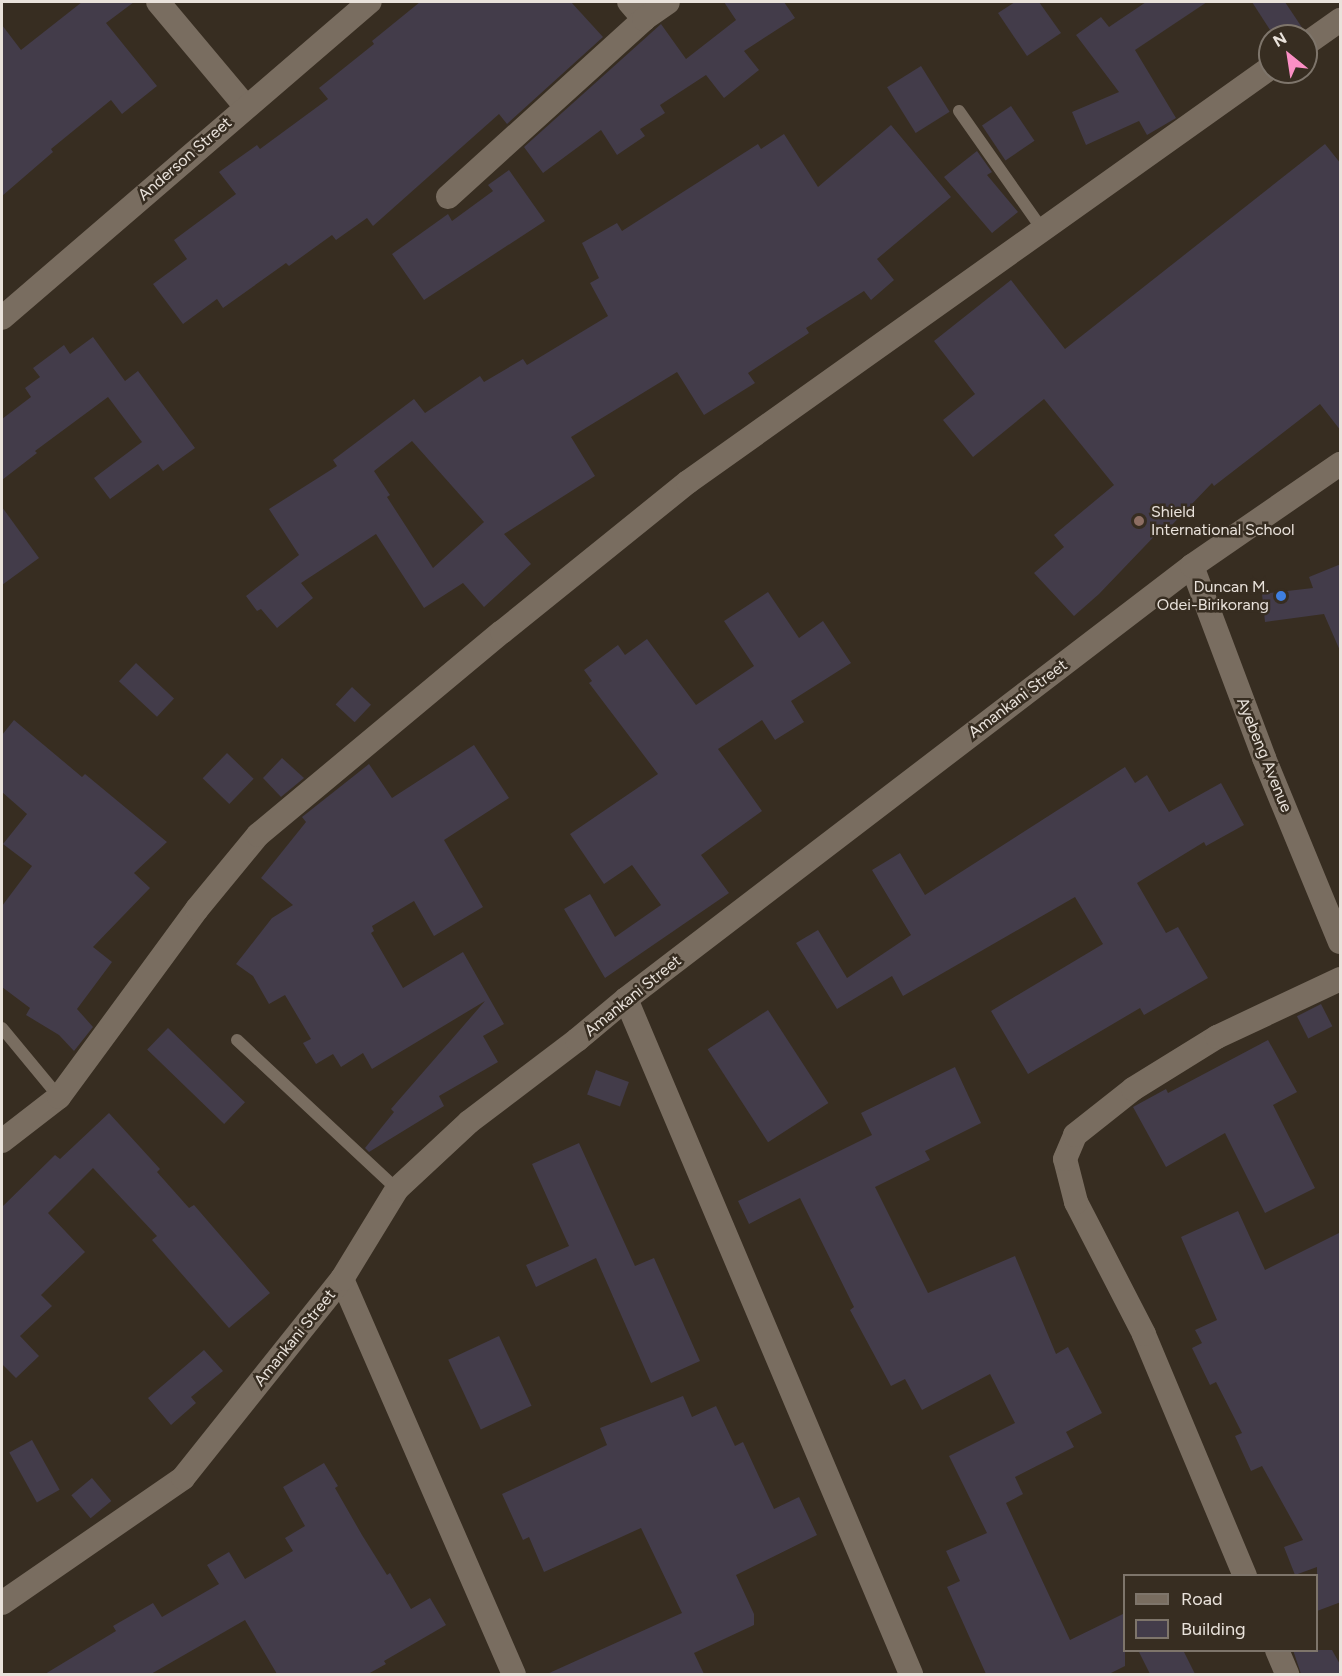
<!DOCTYPE html>
<style>
body{margin:0}
#map{position:relative;width:1342px;height:1676px;overflow:hidden;background:#372d21;font-family:Figtree,sans-serif}
div>[style]{position:absolute}
[style*='--x']{left:calc(var(--x)*1px);top:calc(var(--y)*1px);width:calc(var(--w)*1px);rotate:calc(var(--a)*1deg)}
.building>*{inset:0;background:#433c4a;transform-origin:0 0}
.service>*{height:12px;margin:-6px;padding:0 6px;transform-origin:6px;border-radius:6px;background:#796d60}
.minor>*{height:24px;margin:-12px;padding:0 12px;transform-origin:12px;border-radius:12px;background:#796d60}
.dots>*{width:16px;height:16px;translate:-50% -50%;box-sizing:border-box;border:3px solid #372d21;border-radius:50%}
span{translate:-50% -50%;white-space:nowrap;text-align:center;line-height:1.15;-webkit-text-stroke:5px #372d21;paint-order:stroke}
.street-label{font-size:16px;color:#e9e2db}
.poi-label{font-size:16px;color:#e9e2db}
.left{translate:0 -50%;text-align:left}
.right{translate:-100% -50%;text-align:right}
.frame{position:absolute;inset:0;border:3px solid #e9e2db;pointer-events:none}
.legend{position:absolute;left:1123px;top:1574px;width:195px;height:78px;box-sizing:border-box;background:#372d21;border:2px solid #7e756b;margin:0;padding:8px 10px;list-style:none;font-size:18px;color:#e9e2db}
.legend li{display:flex;align-items:center;gap:12px;height:30px}
.legend b{width:30px;border:2px solid #7e756b}
.north{position:absolute;left:1258px;top:24px;width:60px;height:60px;box-sizing:border-box;background:#372d21;border:2px solid #7e756b;border-radius:50%;rotate:330deg;font-size:16px;font-weight:700;line-height:24px;text-align:center;color:#e9e2db}
.north::after{content:'';display:block;margin:auto;width:21px;height:27px;background:#fb8fc5;clip-path:polygon(50% 0,100% 100%,50% 72%,0 100%)}
</style>
<div id="map">
<div class="building">
<i style="clip-path:polygon(82px 2px,134px 2px,106px 23px,157px 86px,122px 114px,111px 100px,51px 149px,53px 152px,2px 196px,2px 25px,21px 50px)"></i>
<i style="clip-path:polygon(420px 2px,571px 2px,603px 37px,507px 124px,499px 114px,373px 226px,367px 218px,336px 240px,332px 235px,289px 266px,286px 263px,223px 308px,217px 299px,183px 324px,153px 284px,187px 259px,174px 240px,236px 194px,219px 172px,257px 145px,260px 149px,328px 99px,319px 88px,374px 44px,372px 41px)"></i>
<i style="clip-path:polygon(724px 2px,784px 2px,795px 18px,744px 51px,759px 70px,724px 98px,706px 75px,660px 105px,665px 113px,640px 129px,645px 136px,617px 155px,601px 130px,543px 173px,524px 147px,661px 24px,686px 59px,736px 20px)"></i>
<i style="clip-path:polygon(1015px 2px,1039px 2px,1061px 33px,1027px 56px,998px 13px)"></i>
<i style="clip-path:polygon(1146px 2px,1207px 2px,1135px 50px,1176px 118px,1147px 135px,1139px 121px,1086px 145px,1072px 112px,1119px 92px,1076px 35px,1101px 17px,1109px 27px)"></i>
<i style="clip-path:polygon(1252px 2px,1285px 2px,1303px 29px,1295px 36px,1274px 36px)"></i>
<i style="left:921px;top:66px;width:54px;height:40px;rotate:58deg"></i>
<i style="left:1011px;top:106px;width:42px;height:35px;rotate:56deg"></i>
<i style="clip-path:polygon(evenodd,891px 125px,951px 197px,877px 259px,894px 280px,871px 300px,864px 291px,806px 328px,809px 333px,748px 373px,755px 383px,704px 415px,677px 372px,571px 437px,595px 476px,504px 534px,531px 564px,484px 607px,463px 583px,424px 608px,376px 534px,301px 583px,313px 598px,277px 628px,261px 609px,257px 611px,246px 596px,299px 555px,269px 509px,337px 466px,333px 460px,414px 399px,425px 413px,480px 376px,484px 382px,523px 359px,527px 365px,608px 316px,590px 283px,599px 278px,582px 243px,617px 223px,622px 231px,758px 144px,761px 149px,784px 134px,818px 187px,891px 125px,412px 441px,484px 522px,433px 568px,387px 497px,390px 495px,374px 471px,412px 441px)"></i>
<i style="clip-path:polygon(1325px 144px,1341px 164px,1341px 431px,1320px 404px,1214px 486px,1212px 483px,1169px 528px,1166px 524px,1099px 594px,1074px 616px,1034px 573px,1064px 547px,1054px 535px,1114px 485px,1044px 399px,973px 457px,943px 420px,975px 394px,934px 341px,1011px 280px,1065px 349px)"></i>
<i style="clip-path:polygon(977px 151px,992px 172px,987px 175px,1018px 212px,992px 233px,944px 177px)"></i>
<i style="clip-path:polygon(509px 170px,545px 221px,424px 300px,392px 254px,448px 214px,452px 221px,493px 191px,488px 185px)"></i>
<i style="clip-path:polygon(93px 337px,125px 381px,138px 371px,195px 448px,163px 471px,158px 464px,110px 499px,94px 478px,142px 442px,108px 397px,35px 451px,37px 453px,2px 480px,2px 419px,31px 397px,25px 388px,40px 377px,33px 368px,64px 345px,70px 354px)"></i>
<i style="clip-path:polygon(2px 507px,39px 558px,2px 585px)"></i>
<i style="clip-path:polygon(1341px 564px,1341px 653px,1324px 614px,1265px 622px,1262px 594px,1313px 588px,1309px 577px)"></i>
<i style="clip-path:polygon(768px 592px,799px 638px,823px 621px,851px 663px,791px 701px,804px 722px,775px 740px,762px 720px,718px 749px,762px 811px,701px 855px,729px 893px,605px 978px,564px 909px,590px 894px,615px 937px,661px 905px,632px 865px,604px 884px,570px 834px,658px 774px,589px 683px,592px 681px,584px 670px,618px 645px,625px 655px,647px 639px,696px 705px,754px 666px,724px 621px)"></i>
<i style="left:136px;top:663px;width:52px;height:25px;rotate:43deg"></i>
<i style="left:352px;top:687px;width:26px;height:24px;rotate:43deg"></i>
<i style="clip-path:polygon(14px 720px,82px 777px,85px 774px,167px 842px,134px 873px,150px 888px,93px 947px,112px 962px,77px 1009px,93px 1027px,74px 1051px,59px 1035px,26px 1015px,30px 1008px,2px 987px,2px 906px,32px 866px,3px 844px,27px 814px,2px 792px,2px 735px)"></i>
<i style="clip-path:polygon(474px 745px,509px 798px,444px 840px,483px 907px,434px 936px,414px 901px,372px 926px,374px 931px,371px 933px,403px 988px,463px 952px,504px 1024px,483px 1036px,498px 1062px,439px 1096px,444px 1106px,369px 1152px,365px 1148px,394px 1112px,391px 1109px,485px 1001px,372px 1069px,363px 1053px,341px 1067px,333px 1054px,316px 1064px,303px 1043px,311px 1039px,285px 995px,269px 1004px,253px 976px,236px 964px,272px 918px,293px 905px,261px 878px,306px 822px,302px 817px,369px 764px,392px 798px)"></i>
<i style="left:227px;top:753px;width:37px;height:35px;rotate:44deg"></i>
<i style="clip-path:polygon(282px 758px,304px 778px,281px 797px,263px 778px)"></i>
<i style="clip-path:polygon(1125px 767px,1135px 783px,1147px 775px,1169px 812px,1221px 783px,1244px 825px,1206px 846px,1204px 842px,1137px 883px,1166px 933px,1178px 927px,1208px 978px,1144px 1015px,1140px 1008px,1028px 1074px,991px 1011px,1103px 944px,1075px 897px,903px 996px,892px 976px,837px 1009px,796px 943px,818px 930px,847px 978px,911px 935px,872px 870px,900px 853px,925px 895px)"></i>
<i style="left:1321px;top:1004px;width:25px;height:27px;rotate:63deg"></i>
<i style="left:768px;top:1010px;width:111px;height:72px;rotate:57deg"></i>
<i style="left:168px;top:1028px;width:107px;height:30px;rotate:44deg"></i>
<i style="clip-path:polygon(1268px 1040px,1297px 1092px,1273px 1105px,1315px 1188px,1265px 1213px,1225px 1133px,1166px 1167px,1133px 1107px,1166px 1089px,1168px 1093px)"></i>
<i style="clip-path:polygon(955px 1067px,981px 1123px,925px 1151px,930px 1160px,875px 1187px,928px 1293px,1015px 1256px,1056px 1354px,1068px 1347px,1102px 1413px,1066px 1432px,1074px 1447px,1015px 1477px,1023px 1494px,1006px 1503px,1070px 1640px,1125px 1613px,1125px 1666px,1109px 1674px,986px 1674px,947px 1587px,960px 1581px,946px 1551px,987px 1533px,949px 1456px,1015px 1423px,990px 1374px,922px 1410px,905px 1379px,891px 1386px,850px 1310px,854px 1307px,800px 1198px,749px 1224px,738px 1201px,872px 1135px,861px 1113px)"></i>
<i style="left:596px;top:1070px;width:35px;height:26px;rotate:20deg"></i>
<i style="clip-path:polygon(109px 1113px,160px 1169px,157px 1172px,189px 1208px,194px 1205px,270px 1293px,229px 1328px,152px 1240px,157px 1236px,93px 1168px,48px 1213px,85px 1252px,41px 1295px,52px 1306px,20px 1336px,39px 1356px,16px 1378px,2px 1364px,2px 1207px,55px 1155px,60px 1159px)"></i>
<i style="clip-path:polygon(579px 1143px,635px 1266px,654px 1258px,700px 1361px,651px 1383px,596px 1258px,536px 1287px,526px 1265px,569px 1246px,532px 1164px)"></i>
<i style="clip-path:polygon(1238px 1211px,1265px 1270px,1341px 1232px,1341px 1602px,1317px 1611px,1317px 1567px,1295px 1575px,1284px 1547px,1303px 1540px,1262px 1466px,1251px 1471px,1235px 1436px,1242px 1433px,1216px 1382px,1210px 1385px,1192px 1348px,1202px 1343px,1195px 1330px,1217px 1320px,1181px 1237px)"></i>
<i style="left:499px;top:1336px;width:77px;height:56px;rotate:65deg"></i>
<i style="clip-path:polygon(204px 1350px,223px 1371px,191px 1397px,196px 1403px,171px 1425px,148px 1398px)"></i>
<i style="clip-path:polygon(683px 1396px,692px 1417px,716px 1406px,735px 1446px,743px 1442px,774px 1509px,799px 1497px,817px 1535px,736px 1575px,754px 1614px,754px 1625px,694px 1653px,704px 1674px,547px 1674px,682px 1613px,641px 1528px,544px 1572px,529px 1537px,523px 1540px,502px 1494px,607px 1445px,600px 1428px)"></i>
<i style="left:32px;top:1440px;width:57px;height:26px;rotate:61deg"></i>
<i style="clip-path:polygon(324px 1463px,338px 1486px,335px 1488px,362px 1535px,387px 1575px,390px 1573px,411px 1609px,430px 1598px,446px 1625px,384px 1661px,386px 1664px,368px 1674px,277px 1674px,245px 1620px,151px 1674px,45px 1674px,116px 1631px,113px 1626px,153px 1603px,162px 1617px,219px 1584px,207px 1565px,229px 1552px,245px 1579px,293px 1551px,285px 1538px,305px 1526px,283px 1487px)"></i>
<i style="left:92px;top:1478px;width:30px;height:27px;rotate:50deg"></i>
<i style="clip-path:polygon(1138px 1650px,1183px 1650px,1195px 1674px,1150px 1674px)"></i>
<i style="clip-path:polygon(1293px 1650px,1332px 1650px,1341px 1666px,1341px 1674px,1301px 1674px)"></i>
</div>
<div class="service">
<i style="--x:959;--y:111;--w:144;--a:54.9"></i>
<i style="--x:2;--y:1028;--w:89;--a:50.4"></i>
<i style="--x:237;--y:1040;--w:219;--a:43"></i>
</div>
<div class="minor">
<i style="--x:158;--y:2;--w:137;--a:50"></i>
<i style="--x:629;--y:2;--w:23;--a:49"></i>
<i style="--x:1306;--y:44;--w:42;--a:-35.2"></i>
<i style="--x:448;--y:197;--w:265;--a:-42.2"></i>
<i style="--x:644;--y:19;--w:29;--a:-35"></i>
<i style="--x:2;--y:318;--w:485;--a:-40.7"></i>
<i style="--x:1192;--y:566;--w:205;--a:69.4"></i>
<i style="--x:1264;--y:758;--w:199;--a:67.6"></i>
<i style="--x:626;--y:999;--w:733;--a:67.11"></i>
<i style="--x:2;--y:1141;--w:72;--a:-37.7"></i>
<i style="--x:59;--y:1097;--w:233;--a:-53.7"></i>
<i style="--x:197;--y:909;--w:96;--a:-50.5"></i>
<i style="--x:258;--y:835;--w:317;--a:-39.8"></i>
<i style="--x:502;--y:632;--w:239;--a:-38.9"></i>
<i style="--x:688;--y:482;--w:714;--a:-35.43"></i>
<i style="--x:342;--y:1279;--w:431;--a:66.5"></i>
<i style="--x:1245;--y:1576;--w:262;--a:-112.7"></i>
<i style="--x:1144;--y:1334;--w:148;--a:-117.3"></i>
<i style="--x:1076;--y:1202;--w:44;--a:-104.3"></i>
<i style="--x:1065;--y:1159;--w:26;--a:-67"></i>
<i style="--x:1075;--y:1135;--w:74;--a:-38.4"></i>
<i style="--x:1133;--y:1089;--w:99;--a:-31.8"></i>
<i style="--x:1217;--y:1037;--w:136;--a:-25.2"></i>
<i style="--x:2;--y:1603;--w:220;--a:-34.6"></i>
<i style="--x:183;--y:1478;--w:255;--a:-51.4"></i>
<i style="--x:342;--y:1279;--w:105;--a:-58.6"></i>
<i style="--x:397;--y:1189;--w:98;--a:-42.9"></i>
<i style="--x:469;--y:1122;--w:136;--a:-37.2"></i>
<i style="--x:577;--y:1040;--w:64;--a:-39.9"></i>
<i style="--x:626;--y:999;--w:713;--a:-37.42"></i>
<i style="--x:1192;--y:566;--w:180;--a:-34.6"></i>
<i style="--x:1277;--y:1650;--w:26;--a:67"></i>
</div>
<div class="dots">
<i style="left:1139px;top:521px;background:#8d6e63"></i>
<i style="left:1281px;top:596px;background:#3f7fe0"></i>
</div>
<div class="street-label">
<span style="left:185px;top:159px;rotate:-41deg">Anderson Street</span>
<span style="left:1018px;top:699px;rotate:-37deg">Amankani Street</span>
<span style="left:1264px;top:755px;rotate:68deg">Ayebeng Avenue</span>
<span style="left:633px;top:996px;rotate:-39deg">Amankani Street</span>
<span style="left:295px;top:1338px;rotate:-51deg">Amankani Street</span>
</div>
<div class="poi-label">
<span class="left" style="left:1151px;top:521px">Shield<br>International School</span>
<span class="right" style="left:1269px;top:596px">Duncan M.<br>Odei-Birikorang</span>
</div>
<div class="frame"></div>
<ul class="legend">
<li><b style="height:8px;background:#796d60"></b>Road</li>
<li><b style="height:16px;background:#433c4a"></b>Building</li>
</ul>
<div class="north">N</div>
</div>
